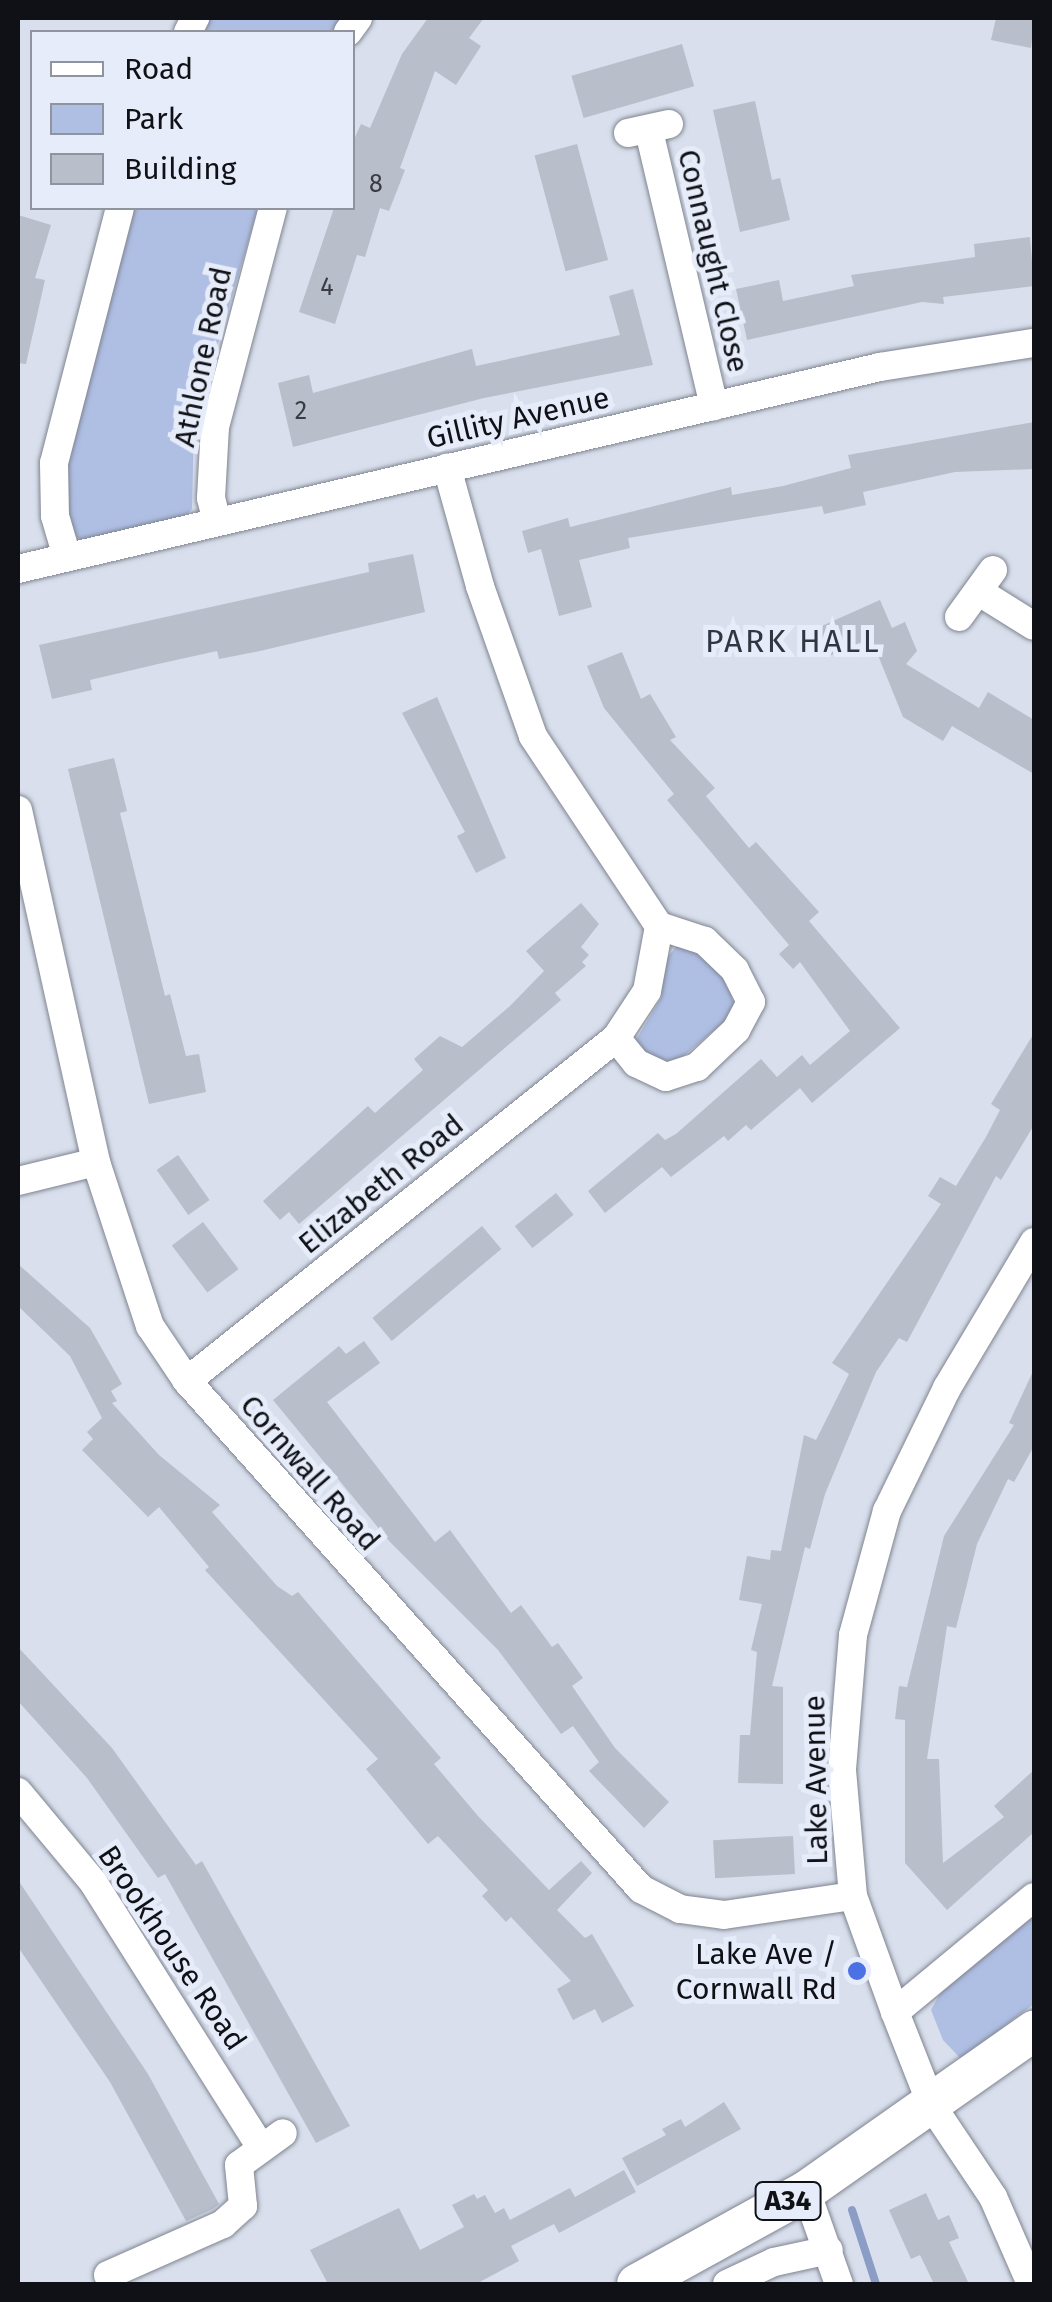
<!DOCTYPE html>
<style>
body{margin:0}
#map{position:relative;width:1052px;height:2302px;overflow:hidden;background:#d9dfec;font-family:"Fira Sans",sans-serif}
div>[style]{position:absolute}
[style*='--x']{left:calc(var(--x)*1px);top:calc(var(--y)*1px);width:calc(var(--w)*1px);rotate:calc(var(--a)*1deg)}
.green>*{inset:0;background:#afbee3;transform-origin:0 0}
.stream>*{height:8px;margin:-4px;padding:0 4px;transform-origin:4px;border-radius:4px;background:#8c9dc5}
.building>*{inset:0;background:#b8beca;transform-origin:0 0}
.roads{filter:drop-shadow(0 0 2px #7f8490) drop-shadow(0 0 2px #7f8490)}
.minor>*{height:28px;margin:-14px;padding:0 14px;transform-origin:14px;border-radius:14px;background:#fff}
.highway>*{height:40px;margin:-20px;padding:0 20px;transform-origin:20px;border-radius:20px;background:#fff}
.dots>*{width:28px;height:28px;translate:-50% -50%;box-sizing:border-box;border:5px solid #e6ecf9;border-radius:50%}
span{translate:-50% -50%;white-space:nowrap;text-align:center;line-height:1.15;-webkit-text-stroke:10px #e6ecf9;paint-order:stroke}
.number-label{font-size:25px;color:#393c43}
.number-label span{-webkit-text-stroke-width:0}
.shield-label span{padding:2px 8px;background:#e6ecf9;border:2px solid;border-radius:8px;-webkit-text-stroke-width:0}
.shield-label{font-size:28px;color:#0f1116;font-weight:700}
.street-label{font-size:30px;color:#0f1116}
.poi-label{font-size:30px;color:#0f1116}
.right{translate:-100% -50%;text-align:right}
.neighbourhood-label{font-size:32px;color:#323640;letter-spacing:2.5px}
.frame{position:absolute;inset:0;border:20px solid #0f1116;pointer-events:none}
.legend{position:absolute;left:30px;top:30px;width:325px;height:180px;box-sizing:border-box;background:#e6ecf9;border:2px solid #90949e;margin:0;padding:12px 18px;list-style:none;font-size:30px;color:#0f1116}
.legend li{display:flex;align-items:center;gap:20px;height:50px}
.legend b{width:50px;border:2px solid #90949e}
</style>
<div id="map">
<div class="green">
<i style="left:201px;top:18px;width:144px;height:16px"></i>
<i style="clip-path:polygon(128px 208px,258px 208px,194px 425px,192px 509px,181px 521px,92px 545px,73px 535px,55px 490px)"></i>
<i style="clip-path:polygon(680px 942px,703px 948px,731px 990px,735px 1013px,669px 1068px,641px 1058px,636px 1040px,661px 998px,662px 964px)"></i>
<i style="clip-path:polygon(1034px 1910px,1034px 2004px,961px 2059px,943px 2040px,931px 2010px,944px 1986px)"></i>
</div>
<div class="stream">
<i style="--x:852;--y:2210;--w:78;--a:72"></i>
</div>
<div class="building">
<i style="clip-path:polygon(428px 18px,484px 18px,469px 38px,481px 46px,456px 85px,435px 71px,400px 168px,405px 170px,389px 211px,380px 208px,365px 257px,357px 255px,335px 324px,299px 312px,334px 208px,352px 208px,352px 144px,361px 124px,370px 128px,402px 54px)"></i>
<i style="clip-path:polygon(996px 18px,1034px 18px,1031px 48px,991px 40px)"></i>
<i style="left:682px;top:44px;width:44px;height:115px;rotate:74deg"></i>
<i style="clip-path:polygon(755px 101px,772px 180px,780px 178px,790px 220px,740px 232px,713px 110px)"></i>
<i style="left:577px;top:144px;width:120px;height:44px;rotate:75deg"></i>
<i style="clip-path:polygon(18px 215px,51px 225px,35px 278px,45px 280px,26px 364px,18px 363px)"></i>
<i style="clip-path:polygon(1030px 237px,1034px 286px,943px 297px,944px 304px,922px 302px,747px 340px,736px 289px,779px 280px,783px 301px,854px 286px,851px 275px,975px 257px,974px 244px)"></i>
<i style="clip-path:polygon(633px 289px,653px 365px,484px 398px,293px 447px,278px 383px,309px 375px,313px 393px,472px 349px,476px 366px,620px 335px,609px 296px)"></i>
<i style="clip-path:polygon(1034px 422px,1034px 469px,955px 472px,863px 492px,866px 505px,824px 514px,822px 506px,628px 538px,630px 548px,579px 560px,592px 607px,559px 616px,541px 549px,528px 553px,522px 531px,568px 518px,570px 527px,731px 487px,732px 495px,783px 486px,851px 468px,848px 455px)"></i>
<i style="clip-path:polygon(413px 554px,425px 612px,260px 651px,219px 659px,217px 651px,158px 664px,90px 680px,92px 690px,52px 699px,39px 645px,369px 572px,368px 563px)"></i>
<i style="clip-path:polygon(880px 600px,892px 628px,905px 622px,917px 651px,906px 664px,979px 708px,988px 692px,1034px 720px,1034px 774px,952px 726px,943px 741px,903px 717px,871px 638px,827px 657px,815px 629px)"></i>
<i style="clip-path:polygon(622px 652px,641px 699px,650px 694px,676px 737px,670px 740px,715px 788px,706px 796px,749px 848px,756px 842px,819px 912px,809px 921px,900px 1028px,812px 1103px,800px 1088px,751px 1130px,746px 1125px,728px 1141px,724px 1136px,671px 1177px,662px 1167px,605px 1213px,588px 1191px,658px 1133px,665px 1140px,676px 1134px,761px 1059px,777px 1077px,802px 1055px,810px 1065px,850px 1031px,800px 962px,793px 969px,779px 954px,789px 945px,667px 800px,674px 794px,604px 708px,587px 666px)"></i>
<i style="clip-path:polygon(437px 697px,506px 858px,476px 873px,457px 836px,465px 832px,402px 713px)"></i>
<i style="clip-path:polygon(114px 758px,127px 811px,120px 813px,165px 996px,170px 994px,186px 1056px,199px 1054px,206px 1092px,149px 1104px,68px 769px)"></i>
<i style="clip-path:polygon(581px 903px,599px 924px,581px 947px,589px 955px,582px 962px,586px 966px,555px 993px,561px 1000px,299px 1224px,289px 1212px,280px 1220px,263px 1201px,368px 1106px,375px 1113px,423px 1070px,414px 1059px,440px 1036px,462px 1047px,510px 1006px,544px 971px,526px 951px)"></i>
<i style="clip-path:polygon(1034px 1033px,1034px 1125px,1001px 1180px,996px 1176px,907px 1342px,899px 1338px,876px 1372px,825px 1494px,810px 1549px,805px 1547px,772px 1686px,783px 1687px,783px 1784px,738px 1783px,740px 1735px,750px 1735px,757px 1652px,751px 1650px,762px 1604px,739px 1600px,747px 1556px,770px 1560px,771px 1550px,781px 1551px,804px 1435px,816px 1440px,849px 1374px,832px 1363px,941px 1204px,928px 1196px,940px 1177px,956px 1186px,986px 1137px,1000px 1110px,991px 1104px)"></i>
<i style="left:178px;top:1155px;width:55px;height:26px;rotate:55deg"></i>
<i style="left:556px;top:1193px;width:28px;height:53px;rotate:51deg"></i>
<i style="left:203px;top:1222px;width:59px;height:39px;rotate:53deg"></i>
<i style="left:482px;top:1226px;width:30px;height:143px;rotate:50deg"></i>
<i style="clip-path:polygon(18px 1264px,90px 1328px,122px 1384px,111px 1391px,117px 1401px,112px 1403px,159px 1455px,220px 1505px,212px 1512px,277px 1586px,292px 1596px,298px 1592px,441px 1758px,434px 1764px,478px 1816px,549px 1890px,581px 1861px,592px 1873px,557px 1910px,585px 1938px,592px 1934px,634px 2006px,602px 2023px,595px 2009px,573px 2020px,557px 1989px,571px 1981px,511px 1917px,506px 1922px,482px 1896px,488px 1890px,438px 1836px,428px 1844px,366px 1769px,378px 1759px,205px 1570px,209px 1567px,159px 1507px,148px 1517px,82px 1450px,93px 1439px,87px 1432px,102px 1418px,70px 1356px,18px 1306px)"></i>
<i style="clip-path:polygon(364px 1341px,380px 1363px,327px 1402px,435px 1542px,450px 1530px,511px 1613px,521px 1605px,552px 1647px,558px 1643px,583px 1678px,572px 1686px,615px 1748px,669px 1802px,644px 1828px,589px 1771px,599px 1762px,573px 1726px,561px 1734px,498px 1650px,390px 1542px,273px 1400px,339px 1346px,346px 1354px)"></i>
<i style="clip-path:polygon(1034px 1369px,1034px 1446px,1014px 1482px,1008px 1479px,977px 1544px,956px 1628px,947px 1626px,927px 1759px,939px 1759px,943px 1863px,1004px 1817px,994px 1806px,1034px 1770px,1034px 1832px,947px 1910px,905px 1863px,905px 1720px,895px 1719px,899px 1686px,907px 1687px,944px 1536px,1014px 1425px,1009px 1423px)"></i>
<i style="clip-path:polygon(18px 1647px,112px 1748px,196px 1865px,202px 1861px,350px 2126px,316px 2143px,165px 1874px,158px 1878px,87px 1778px,18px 1701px)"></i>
<i style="left:793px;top:1836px;width:38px;height:80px;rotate:87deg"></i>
<i style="clip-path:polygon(18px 1880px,148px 2074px,219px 2204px,213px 2209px,186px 2221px,110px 2082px,18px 1947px)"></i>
<i style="clip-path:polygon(724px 2102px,741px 2129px,637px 2186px,622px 2158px,666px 2135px,662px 2129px,681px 2119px,685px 2127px)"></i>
<i style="clip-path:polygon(624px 2170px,636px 2192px,559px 2233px,554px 2224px,511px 2246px,519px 2261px,476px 2284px,328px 2284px,310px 2250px,399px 2208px,420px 2250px,464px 2227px,452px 2205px,474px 2194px,477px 2199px,485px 2195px,495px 2213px,504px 2208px,510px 2220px,570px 2188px,575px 2197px)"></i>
<i style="clip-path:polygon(926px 2193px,938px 2220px,949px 2215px,959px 2238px,949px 2242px,969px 2284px,934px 2284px,920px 2255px,911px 2259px,889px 2210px)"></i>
</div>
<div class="roads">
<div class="minor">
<i style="--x:188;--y:32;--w:16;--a:-63"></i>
<i style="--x:348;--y:32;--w:17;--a:-54"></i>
<i style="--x:649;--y:131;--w:283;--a:76.7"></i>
<i style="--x:628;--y:133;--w:42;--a:-12.4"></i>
<i style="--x:217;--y:522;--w:25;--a:-104"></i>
<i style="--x:211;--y:498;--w:71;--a:-86.8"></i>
<i style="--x:215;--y:427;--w:227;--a:-75.2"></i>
<i style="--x:67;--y:557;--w:43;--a:-106.3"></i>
<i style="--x:55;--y:516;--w:53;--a:-91.1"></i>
<i style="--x:54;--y:463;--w:263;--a:-75.5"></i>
<i style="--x:18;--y:569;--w:885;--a:-13.19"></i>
<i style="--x:880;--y:367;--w:156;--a:-8.9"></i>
<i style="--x:981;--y:593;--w:62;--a:31.9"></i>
<i style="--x:959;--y:617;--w:58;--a:-54.1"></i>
<i style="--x:18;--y:810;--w:361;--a:77.5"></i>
<i style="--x:96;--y:1162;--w:173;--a:71.8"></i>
<i style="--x:150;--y:1326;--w:66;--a:56.1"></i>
<i style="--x:187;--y:1381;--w:681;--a:48.21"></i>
<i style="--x:641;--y:1889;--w:44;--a:27.1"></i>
<i style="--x:680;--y:1909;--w:44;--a:7.8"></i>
<i style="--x:724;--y:1915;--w:130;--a:-8.4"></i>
<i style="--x:616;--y:1038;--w:32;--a:51"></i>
<i style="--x:636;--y:1063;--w:33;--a:25"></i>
<i style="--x:666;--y:1077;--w:33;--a:-18"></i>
<i style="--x:697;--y:1067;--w:54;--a:-43.5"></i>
<i style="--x:736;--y:1030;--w:32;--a:-62"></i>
<i style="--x:751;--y:1002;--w:36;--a:-117"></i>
<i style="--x:735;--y:970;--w:42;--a:-136"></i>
<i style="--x:705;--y:941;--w:48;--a:-161.9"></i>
<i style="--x:18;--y:1181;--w:80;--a:-13.7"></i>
<i style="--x:187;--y:1381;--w:549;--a:-38.64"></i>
<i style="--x:616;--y:1038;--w:56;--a:-56.6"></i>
<i style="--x:647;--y:991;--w:66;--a:-79.5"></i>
<i style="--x:659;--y:926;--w:228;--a:-123.6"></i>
<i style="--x:533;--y:736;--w:159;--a:-109.5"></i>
<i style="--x:480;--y:586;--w:123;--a:-105.6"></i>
<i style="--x:18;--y:1792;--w:117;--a:50.2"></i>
<i style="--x:93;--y:1882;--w:315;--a:57.7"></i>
<i style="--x:895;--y:2012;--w:180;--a:-39.6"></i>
<i style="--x:806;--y:2191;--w:99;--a:70.5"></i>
<i style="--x:108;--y:2275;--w:126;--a:-23.9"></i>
<i style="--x:223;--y:2224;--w:27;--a:-42"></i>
<i style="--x:243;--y:2206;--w:41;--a:-95.6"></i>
<i style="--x:239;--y:2165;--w:54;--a:-36"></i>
<i style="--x:727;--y:2284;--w:52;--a:-25.1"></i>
<i style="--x:774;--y:2262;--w:56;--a:-12.3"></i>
<i style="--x:1031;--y:2284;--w:95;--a:-113.6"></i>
<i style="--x:993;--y:2197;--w:110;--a:-123.8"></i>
<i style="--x:932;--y:2106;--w:101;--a:-111.5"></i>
<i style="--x:895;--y:2012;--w:123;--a:-109.9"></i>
<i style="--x:853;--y:1896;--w:127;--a:-95"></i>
<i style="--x:842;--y:1769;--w:134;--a:-85.3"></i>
<i style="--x:853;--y:1635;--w:129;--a:-74.7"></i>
<i style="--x:887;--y:1511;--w:137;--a:-64"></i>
<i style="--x:947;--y:1388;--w:170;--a:-59.2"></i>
</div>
<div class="highway">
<i style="--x:637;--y:2284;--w:193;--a:-28.8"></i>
<i style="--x:806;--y:2191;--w:279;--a:-35.1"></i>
</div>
</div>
<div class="dots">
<i style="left:857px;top:1971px;background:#4b71e4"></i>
</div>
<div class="number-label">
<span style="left:376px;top:184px">8</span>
<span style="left:327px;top:287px">4</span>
<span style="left:301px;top:411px">2</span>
</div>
<div class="shield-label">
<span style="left:788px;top:2201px">A34</span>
</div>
<div class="street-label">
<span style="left:713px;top:261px;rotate:77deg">Connaught Close</span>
<span style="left:203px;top:357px;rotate:-78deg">Athlone Road</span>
<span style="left:518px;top:418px;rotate:-13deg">Gillity Avenue</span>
<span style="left:381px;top:1184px;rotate:-39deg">Elizabeth Road</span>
<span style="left:310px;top:1473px;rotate:49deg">Cornwall Road</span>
<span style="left:816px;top:1780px;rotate:-91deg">Lake Avenue</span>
<span style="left:172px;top:1948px;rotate:56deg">Brookhouse Road</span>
</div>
<div class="poi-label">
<span class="right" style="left:837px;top:1971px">Lake Ave /<br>Cornwall Rd</span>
</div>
<div class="neighbourhood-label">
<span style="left:793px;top:641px">PARK HALL</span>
</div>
<div class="frame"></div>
<ul class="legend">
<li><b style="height:12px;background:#fff"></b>Road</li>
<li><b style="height:28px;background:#afbee3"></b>Park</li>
<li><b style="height:28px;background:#b8beca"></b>Building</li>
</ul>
</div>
